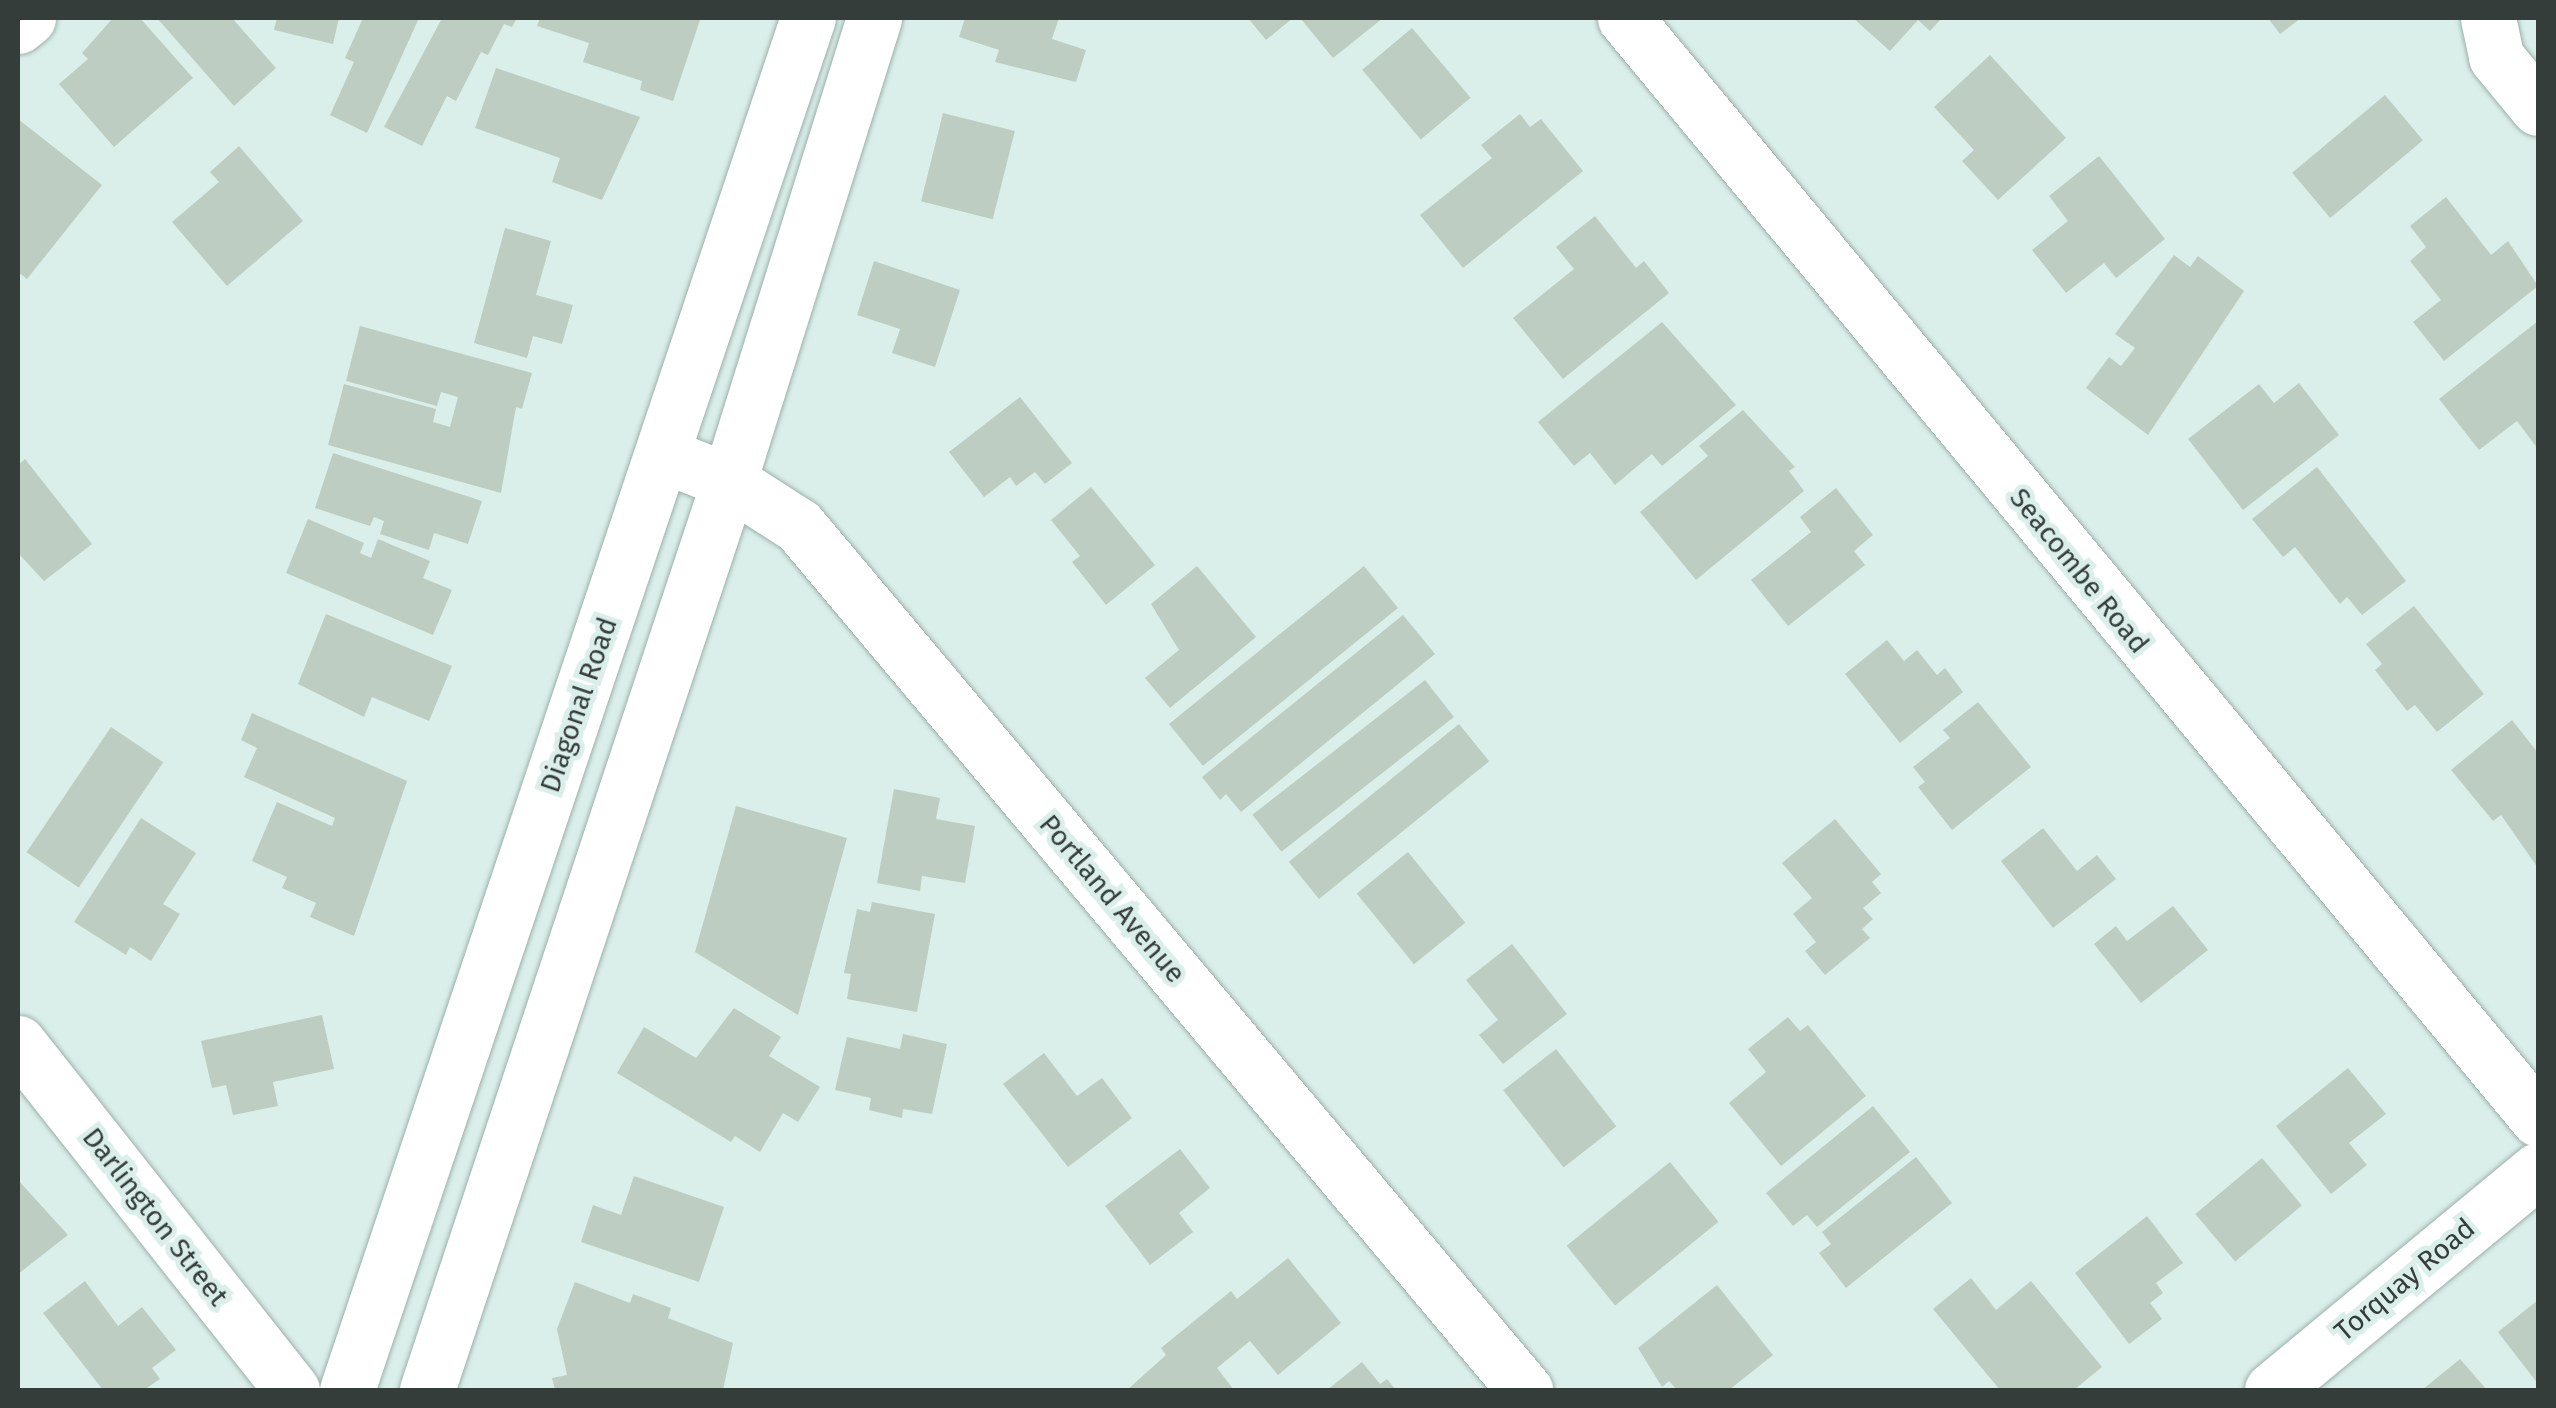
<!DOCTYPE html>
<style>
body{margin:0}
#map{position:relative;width:2556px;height:1408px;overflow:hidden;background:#daefe9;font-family:"Fira Sans",sans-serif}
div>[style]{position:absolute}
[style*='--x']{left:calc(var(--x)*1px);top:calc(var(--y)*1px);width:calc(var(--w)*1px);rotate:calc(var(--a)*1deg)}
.building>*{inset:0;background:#becdc1;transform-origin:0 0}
.roads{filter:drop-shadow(0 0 2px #9cb0aa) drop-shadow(0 0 2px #9cb0aa)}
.minor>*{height:55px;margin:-27.5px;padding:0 27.5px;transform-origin:27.5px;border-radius:27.5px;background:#fff}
.secondary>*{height:55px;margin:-27.5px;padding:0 27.5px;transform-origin:27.5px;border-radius:27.5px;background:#fff}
span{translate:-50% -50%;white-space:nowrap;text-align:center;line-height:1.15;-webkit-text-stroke:10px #daefe9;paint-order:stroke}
.street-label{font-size:28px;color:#353d3b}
.frame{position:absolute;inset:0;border:20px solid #353d3b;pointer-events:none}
</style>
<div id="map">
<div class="building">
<i style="clip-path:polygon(113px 18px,140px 18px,193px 78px,114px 147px,59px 84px,88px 59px,82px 53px)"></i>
<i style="clip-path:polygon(157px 18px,232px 18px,276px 68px,234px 106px)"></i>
<i style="clip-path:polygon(277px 18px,339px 18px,333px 44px,274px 30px)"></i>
<i style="clip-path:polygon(363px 18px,419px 18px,367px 133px,330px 115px,354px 62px,345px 58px)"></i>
<i style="clip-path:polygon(442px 18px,517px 18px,512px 27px,504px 24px,488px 55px,481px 52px,456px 101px,447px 96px,422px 146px,384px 127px)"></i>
<i style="clip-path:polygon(540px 18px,691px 18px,700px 20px,673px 101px,640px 90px,642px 81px,583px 62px,589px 43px,537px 26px)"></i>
<i style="clip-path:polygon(965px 18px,1059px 18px,1052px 39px,1086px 50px,1076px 82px,995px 62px,999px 50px,959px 37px)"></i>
<i style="clip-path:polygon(1248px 18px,1293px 18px,1266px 40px)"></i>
<i style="clip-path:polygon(1300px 18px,1383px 18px,1333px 58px)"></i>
<i style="clip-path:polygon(1853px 18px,1942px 18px,1930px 31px,1918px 20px,1890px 51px)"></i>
<i style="clip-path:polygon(2268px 18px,2301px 18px,2280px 34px)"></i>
<i style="left:1412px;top:28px;width:91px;height:65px;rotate:50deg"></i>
<i style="clip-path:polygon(1990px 55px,2066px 138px,1998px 200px,1962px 161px,1974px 150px,1934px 107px)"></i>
<i style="clip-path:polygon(496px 68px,640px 117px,602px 200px,552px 182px,560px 158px,475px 128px)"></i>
<i style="left:2385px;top:95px;width:59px;height:121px;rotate:50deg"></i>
<i style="left:943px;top:113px;width:74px;height:91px;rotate:14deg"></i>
<i style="clip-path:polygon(1520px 114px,1530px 127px,1541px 119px,1583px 171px,1463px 268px,1420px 215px,1492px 158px,1481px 145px)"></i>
<i style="clip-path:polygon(18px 119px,102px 185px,27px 279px,18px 272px)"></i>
<i style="clip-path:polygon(239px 146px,303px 221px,227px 286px,172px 222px,219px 182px,210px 172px)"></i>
<i style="clip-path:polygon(2099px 156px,2165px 239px,2116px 278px,2104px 263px,2066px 293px,2032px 250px,2068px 221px,2049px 196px)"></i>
<i style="clip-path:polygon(2446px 197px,2491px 255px,2508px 241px,2538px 286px,2444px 361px,2413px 322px,2441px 300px,2410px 261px,2426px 247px,2410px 226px)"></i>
<i style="clip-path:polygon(1595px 216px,1636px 268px,1644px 261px,1669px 293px,1563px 379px,1513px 318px,1574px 269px,1556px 247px)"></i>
<i style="clip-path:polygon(505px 228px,551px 241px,536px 295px,573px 305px,562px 344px,533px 336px,527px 358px,474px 343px)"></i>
<i style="clip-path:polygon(2174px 255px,2190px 267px,2198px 256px,2244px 291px,2148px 435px,2086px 388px,2109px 357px,2121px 366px,2135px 348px,2115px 334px)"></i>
<i style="clip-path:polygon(874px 261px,960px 290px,935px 367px,892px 353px,900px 329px,857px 315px)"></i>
<i style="clip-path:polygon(2538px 321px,2538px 449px,2517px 421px,2479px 450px,2439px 399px)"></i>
<i style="clip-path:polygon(1662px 322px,1736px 405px,1662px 466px,1652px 454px,1615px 485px,1590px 453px,1574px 466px,1538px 422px)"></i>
<i style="clip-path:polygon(360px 326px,532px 373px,522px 409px,516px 407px,501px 493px,328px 445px,344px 384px,436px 409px,433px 422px,450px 427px,458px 397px,441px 392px,437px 406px,346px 381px)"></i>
<i style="clip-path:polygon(2299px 383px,2339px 435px,2243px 510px,2188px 439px,2259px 384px,2274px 403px)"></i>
<i style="clip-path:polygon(1020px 397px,1072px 463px,1045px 484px,1035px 472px,1016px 486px,1010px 477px,984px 497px,949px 452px)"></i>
<i style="clip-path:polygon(1743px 410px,1795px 467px,1789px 471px,1804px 491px,1696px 580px,1640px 512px,1708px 456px,1699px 446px)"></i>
<i style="clip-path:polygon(333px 453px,482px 501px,468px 544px,434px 533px,429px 550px,380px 534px,384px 521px,374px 517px,370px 526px,315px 508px)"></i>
<i style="clip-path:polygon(25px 459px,92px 544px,44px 581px,18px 553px,18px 465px)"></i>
<i style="clip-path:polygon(2317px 467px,2406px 581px,2362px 615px,2347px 597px,2340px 604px,2295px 547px,2283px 557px,2252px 519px)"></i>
<i style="clip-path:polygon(1091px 487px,1155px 565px,1106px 605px,1072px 562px,1080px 556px,1051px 520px)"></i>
<i style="clip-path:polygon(1836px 488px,1873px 535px,1854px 551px,1865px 565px,1788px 626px,1751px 580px,1811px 532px,1800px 517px)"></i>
<i style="clip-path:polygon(308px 519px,364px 543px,360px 553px,371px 558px,378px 539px,430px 561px,423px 578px,452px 590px,433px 635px,286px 573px)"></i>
<i style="clip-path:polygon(1197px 566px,1256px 637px,1170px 708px,1145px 678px,1179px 650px,1151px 604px)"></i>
<i style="left:1364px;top:566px;width:54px;height:251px;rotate:51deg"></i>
<i style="clip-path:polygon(2414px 606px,2484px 694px,2437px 732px,2415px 705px,2407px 711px,2375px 670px,2382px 664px,2366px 644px)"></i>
<i style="clip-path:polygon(326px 614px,452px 666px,429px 721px,372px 697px,364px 717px,298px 684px)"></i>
<i style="clip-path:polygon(1403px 615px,1435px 654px,1241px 812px,1226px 794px,1220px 800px,1202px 777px)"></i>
<i style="clip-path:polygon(1887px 640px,1904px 661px,1917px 650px,1937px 675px,1945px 668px,1963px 692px,1900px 743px,1845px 674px)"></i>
<i style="left:1425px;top:680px;width:47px;height:219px;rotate:52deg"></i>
<i style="clip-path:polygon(1978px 702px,2031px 767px,1952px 830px,1918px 787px,1925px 782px,1913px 767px,1950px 738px,1943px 730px)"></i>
<i style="clip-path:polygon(252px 713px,407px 781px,354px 936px,310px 917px,316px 903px,282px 888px,287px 877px,252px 861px,277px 802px,332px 826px,335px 818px,244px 777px,257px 748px,241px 740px)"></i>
<i style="clip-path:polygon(2512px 720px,2538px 753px,2538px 868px,2501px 815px,2493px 821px,2451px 770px)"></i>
<i style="left:1459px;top:724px;width:48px;height:219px;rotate:51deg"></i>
<i style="left:111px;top:727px;width:63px;height:151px;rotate:34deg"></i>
<i style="clip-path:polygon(894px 789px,940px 798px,936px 819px,975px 826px,965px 883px,922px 876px,920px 891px,877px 883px)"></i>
<i style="clip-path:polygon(736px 806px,847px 838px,798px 1015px,695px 952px)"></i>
<i style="clip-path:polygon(141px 818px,196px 853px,163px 904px,180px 914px,151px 961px,130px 947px,126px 955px,74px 922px)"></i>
<i style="clip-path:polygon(1835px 819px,1881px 874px,1872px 882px,1881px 893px,1863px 908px,1873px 919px,1862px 929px,1870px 938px,1825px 975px,1805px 951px,1816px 942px,1793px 914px,1812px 898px,1782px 863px)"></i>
<i style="clip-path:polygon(2043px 828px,2077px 871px,2097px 855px,2116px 879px,2053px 928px,2001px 861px)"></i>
<i style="left:1408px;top:852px;width:91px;height:66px;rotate:51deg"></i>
<i style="clip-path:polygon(872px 902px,935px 914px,917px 1012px,847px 999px,851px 974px,844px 973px,857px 909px,870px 912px)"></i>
<i style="clip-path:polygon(2173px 906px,2208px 950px,2141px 1003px,2094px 944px,2116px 926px,2127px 941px)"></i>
<i style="clip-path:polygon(1512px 944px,1567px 1014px,1503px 1064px,1479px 1035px,1498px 1020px,1466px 980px)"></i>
<i style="clip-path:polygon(734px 1008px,781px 1037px,769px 1056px,820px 1087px,798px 1122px,783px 1113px,760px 1152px,735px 1136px,731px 1142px,617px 1073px,644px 1027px,696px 1058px)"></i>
<i style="clip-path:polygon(322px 1015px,334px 1069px,273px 1082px,278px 1106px,233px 1115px,226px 1085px,212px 1088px,201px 1041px)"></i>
<i style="clip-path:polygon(1788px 1017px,1800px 1031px,1808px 1025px,1866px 1096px,1781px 1166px,1729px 1103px,1766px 1072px,1748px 1049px)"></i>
<i style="clip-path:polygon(903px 1034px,947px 1044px,932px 1114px,903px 1109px,902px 1118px,869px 1110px,871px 1098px,835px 1090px,847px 1037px,900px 1049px)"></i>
<i style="left:1556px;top:1049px;width:98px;height:67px;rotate:52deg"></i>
<i style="clip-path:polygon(1044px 1053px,1077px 1096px,1102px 1078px,1132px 1118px,1068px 1167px,1003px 1084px)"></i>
<i style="clip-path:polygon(2348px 1068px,2386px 1114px,2349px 1143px,2367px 1165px,2331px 1194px,2276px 1126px)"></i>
<i style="clip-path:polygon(1873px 1106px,1910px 1152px,1817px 1227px,1807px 1215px,1793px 1226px,1766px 1193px)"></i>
<i style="clip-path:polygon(1180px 1149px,1210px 1188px,1179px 1213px,1193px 1232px,1150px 1265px,1105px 1206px)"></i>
<i style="clip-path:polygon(1916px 1157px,1952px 1203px,1846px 1288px,1819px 1253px,1831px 1244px,1822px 1232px)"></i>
<i style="left:2262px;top:1158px;width:62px;height:87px;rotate:50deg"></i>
<i style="left:1670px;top:1162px;width:77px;height:133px;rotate:51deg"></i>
<i style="clip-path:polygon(634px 1176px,724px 1207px,699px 1282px,581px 1242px,593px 1205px,621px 1215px)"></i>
<i style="clip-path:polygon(18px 1180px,68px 1235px,18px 1274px)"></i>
<i style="clip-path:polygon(2147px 1216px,2183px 1263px,2156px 1283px,2163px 1293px,2150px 1303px,2162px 1319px,2129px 1344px,2075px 1273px)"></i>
<i style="clip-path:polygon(1288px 1258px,1341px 1323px,1278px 1375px,1250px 1341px,1217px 1368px,1234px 1390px,1127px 1390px,1166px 1355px,1161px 1348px,1231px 1291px,1237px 1299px)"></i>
<i style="clip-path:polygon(1971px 1278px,1996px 1310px,2031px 1281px,2102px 1367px,2074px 1390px,2000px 1390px,1933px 1309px)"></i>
<i style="clip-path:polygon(85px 1281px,118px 1326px,142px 1307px,176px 1350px,152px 1368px,160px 1379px,144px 1390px,103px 1390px,43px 1313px)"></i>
<i style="clip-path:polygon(575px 1282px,630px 1303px,633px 1294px,671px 1308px,668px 1318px,733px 1343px,723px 1390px,555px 1390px,552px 1378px,567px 1375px,557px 1329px)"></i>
<i style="clip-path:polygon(1717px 1285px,1773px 1355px,1729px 1390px,1677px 1390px,1669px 1381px,1662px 1387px,1638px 1348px)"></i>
<i style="clip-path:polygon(2538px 1300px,2538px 1384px,2498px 1332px)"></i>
<i style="clip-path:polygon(2460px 1359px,2487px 1390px,2422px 1390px)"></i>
<i style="clip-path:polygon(1362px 1362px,1380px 1384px,1387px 1379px,1396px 1390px,1327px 1390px)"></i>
</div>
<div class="roads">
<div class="minor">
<i style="--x:2488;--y:18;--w:40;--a:78"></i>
<i style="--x:2496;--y:57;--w:66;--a:50.5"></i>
<i style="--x:18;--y:26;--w:13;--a:-39"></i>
<i style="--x:663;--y:455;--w:71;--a:21.5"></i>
<i style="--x:729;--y:481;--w:83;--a:32.7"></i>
<i style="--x:799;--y:526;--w:1129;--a:49.96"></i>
<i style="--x:18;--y:1043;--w:442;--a:51.7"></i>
<i style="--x:2272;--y:1390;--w:345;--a:-39.6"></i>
</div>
<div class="secondary">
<i style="--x:1625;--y:18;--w:1430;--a:50.33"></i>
<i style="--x:347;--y:1390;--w:1447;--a:-71.43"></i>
<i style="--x:427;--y:1390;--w:958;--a:-71.62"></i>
<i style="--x:729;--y:481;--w:485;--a:-72.6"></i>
</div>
</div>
<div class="street-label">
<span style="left:2079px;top:571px;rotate:51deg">Seacombe Road</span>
<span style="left:579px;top:705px;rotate:-71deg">Diagonal Road</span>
<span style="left:1112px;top:899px;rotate:50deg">Portland Avenue</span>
<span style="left:155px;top:1217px;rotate:52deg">Darlington Street</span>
<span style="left:2405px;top:1280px;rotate:-40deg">Torquay Road</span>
</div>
<div class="frame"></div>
</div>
